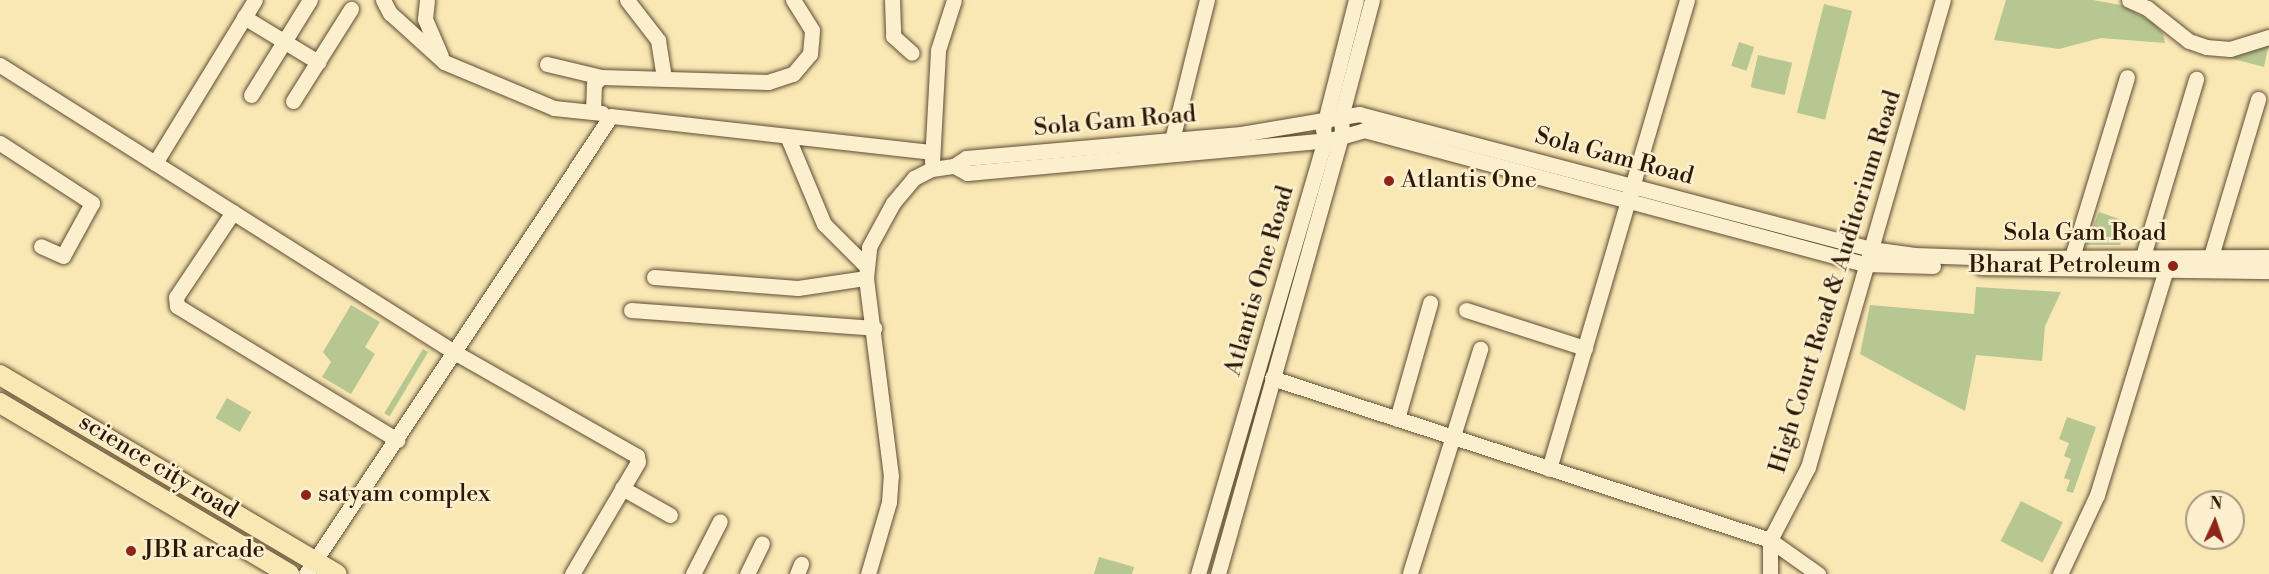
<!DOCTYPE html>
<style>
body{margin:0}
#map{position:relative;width:2269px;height:574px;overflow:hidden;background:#f9e7b4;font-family:"Libre Bodoni",serif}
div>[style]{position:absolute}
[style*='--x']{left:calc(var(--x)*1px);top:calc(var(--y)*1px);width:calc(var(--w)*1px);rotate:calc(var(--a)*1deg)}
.green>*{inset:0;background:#b7c792;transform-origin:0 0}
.roads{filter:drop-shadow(0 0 2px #5e4c32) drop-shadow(0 0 2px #5e4c32)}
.minor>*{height:15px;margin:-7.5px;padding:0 7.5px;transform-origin:7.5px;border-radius:7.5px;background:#fbefce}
.major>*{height:20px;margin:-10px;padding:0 10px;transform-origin:10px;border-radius:10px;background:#f9e7b4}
.dots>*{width:16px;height:16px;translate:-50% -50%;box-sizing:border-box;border:3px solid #fbefce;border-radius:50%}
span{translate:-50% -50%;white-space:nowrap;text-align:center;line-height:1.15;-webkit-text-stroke:5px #fbefce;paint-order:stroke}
.street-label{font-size:24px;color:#2b1806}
.poi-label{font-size:24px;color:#2b1806}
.left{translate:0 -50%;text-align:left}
.right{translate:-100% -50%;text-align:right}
.north{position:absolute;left:2185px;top:490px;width:60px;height:60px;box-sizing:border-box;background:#fbefce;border:2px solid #a8997e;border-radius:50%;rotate:3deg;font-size:16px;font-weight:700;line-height:24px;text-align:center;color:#2b1806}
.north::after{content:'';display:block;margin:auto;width:21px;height:27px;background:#8f2418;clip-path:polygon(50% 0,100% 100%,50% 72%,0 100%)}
</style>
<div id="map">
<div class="green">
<i style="clip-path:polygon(2006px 0,2093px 0,2121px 5px,2151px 21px,2163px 33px,2165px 43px,2101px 38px,2059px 49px,1994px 40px)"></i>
<i style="left:1824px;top:4px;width:29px;height:112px;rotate:14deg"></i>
<i style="left:1739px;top:42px;width:16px;height:25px;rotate:18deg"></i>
<i style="clip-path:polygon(2269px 43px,2264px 67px,2226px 57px)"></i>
<i style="left:1758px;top:55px;width:35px;height:33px;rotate:13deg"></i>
<i style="clip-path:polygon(2099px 212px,2128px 222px,2120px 245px,2086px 245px)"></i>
<i style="clip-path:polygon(1976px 287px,2061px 292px,2045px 326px,2042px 361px,1976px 355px,1965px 411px,1860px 354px,1870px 305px,1974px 314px)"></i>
<i style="clip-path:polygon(351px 305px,380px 322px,365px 347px,375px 354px,351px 394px,322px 377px,331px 362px,323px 352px)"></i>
<i style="left:423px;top:349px;width:6px;height:75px;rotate:31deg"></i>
<i style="left:227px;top:398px;width:28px;height:23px;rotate:30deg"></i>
<i style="clip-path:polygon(2067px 417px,2096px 427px,2073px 493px,2066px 491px,2070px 480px,2064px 478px,2071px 459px,2064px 456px,2069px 443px,2059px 439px)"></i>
<i style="left:2021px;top:501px;width:47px;height:45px;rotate:27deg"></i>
<i style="clip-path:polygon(1099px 557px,1134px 567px,1132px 574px,1094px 574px)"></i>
</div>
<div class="roads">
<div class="minor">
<i style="--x:383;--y:0;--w:15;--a:62"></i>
<i style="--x:390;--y:13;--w:73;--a:42.2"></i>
<i style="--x:444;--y:62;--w:119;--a:22.7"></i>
<i style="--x:554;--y:108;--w:48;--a:5.9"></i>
<i style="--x:427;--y:0;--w:19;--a:96"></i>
<i style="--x:425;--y:19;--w:40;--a:66.6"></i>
<i style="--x:627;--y:0;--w:51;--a:52.2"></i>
<i style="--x:658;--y:40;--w:39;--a:81"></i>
<i style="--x:892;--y:0;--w:36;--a:88"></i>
<i style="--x:893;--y:36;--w:25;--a:42"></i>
<i style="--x:2129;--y:0;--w:20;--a:24"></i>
<i style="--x:2147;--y:8;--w:53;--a:38.2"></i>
<i style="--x:2189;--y:41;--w:18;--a:19"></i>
<i style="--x:2206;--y:47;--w:24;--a:5"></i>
<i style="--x:2230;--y:49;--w:41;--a:-17.1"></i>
<i style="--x:244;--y:17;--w:87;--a:31.3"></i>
<i style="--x:547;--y:64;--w:56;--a:13.5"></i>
<i style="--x:0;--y:65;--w:537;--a:32.3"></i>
<i style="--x:454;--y:352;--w:210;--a:29.6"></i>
<i style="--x:637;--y:456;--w:6;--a:81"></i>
<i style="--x:638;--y:462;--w:130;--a:120.5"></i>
<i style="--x:251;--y:95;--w:112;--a:-58.2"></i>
<i style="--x:293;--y:101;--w:109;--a:-57.8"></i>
<i style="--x:593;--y:112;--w:28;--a:-88"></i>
<i style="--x:594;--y:84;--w:10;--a:-45"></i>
<i style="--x:601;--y:77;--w:167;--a:1.7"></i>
<i style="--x:768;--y:82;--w:26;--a:-18"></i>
<i style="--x:793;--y:74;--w:26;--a:-50"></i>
<i style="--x:810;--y:54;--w:24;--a:-85"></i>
<i style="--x:812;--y:30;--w:36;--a:-122"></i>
<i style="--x:788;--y:138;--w:93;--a:67.3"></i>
<i style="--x:824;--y:224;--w:58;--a:45"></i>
<i style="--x:0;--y:143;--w:110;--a:33.1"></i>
<i style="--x:92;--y:203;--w:60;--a:118.7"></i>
<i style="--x:63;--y:256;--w:24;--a:-156"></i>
<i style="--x:1170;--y:148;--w:153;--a:-76"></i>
<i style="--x:932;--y:162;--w:112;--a:-86.9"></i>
<i style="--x:938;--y:50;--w:52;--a:-72.3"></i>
<i style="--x:155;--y:163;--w:191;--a:-58.5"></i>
<i style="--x:954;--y:166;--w:15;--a:28"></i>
<i style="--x:967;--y:173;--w:364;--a:-5.2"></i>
<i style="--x:1330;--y:140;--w:35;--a:-16"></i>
<i style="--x:1364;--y:130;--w:518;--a:15"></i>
<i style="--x:1864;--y:264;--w:69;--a:1.7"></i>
<i style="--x:233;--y:212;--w:102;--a:123.8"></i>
<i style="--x:176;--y:297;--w:9;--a:84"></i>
<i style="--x:177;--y:306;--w:258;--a:31.3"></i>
<i style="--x:2143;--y:256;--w:185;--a:-73.3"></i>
<i style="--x:2211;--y:256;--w:164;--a:-73.3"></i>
<i style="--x:2072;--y:257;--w:188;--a:-73"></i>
<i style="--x:1981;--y:267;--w:288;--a:0.8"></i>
<i style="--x:654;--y:277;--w:144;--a:4.4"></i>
<i style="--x:798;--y:288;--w:69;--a:-8.4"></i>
<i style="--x:631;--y:310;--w:244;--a:4.2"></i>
<i style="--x:1466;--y:310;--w:125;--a:17.7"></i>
<i style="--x:1272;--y:378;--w:524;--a:18.02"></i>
<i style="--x:1770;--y:540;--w:59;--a:35.3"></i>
<i style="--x:1397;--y:419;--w:121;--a:-74.1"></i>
<i style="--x:1549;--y:469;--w:489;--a:-73.6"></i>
<i style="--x:622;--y:488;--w:55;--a:29.4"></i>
<i style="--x:1410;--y:573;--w:235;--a:-72.6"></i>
<i style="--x:306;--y:574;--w:550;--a:-56.34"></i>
<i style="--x:611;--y:116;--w:323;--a:6.4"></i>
<i style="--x:693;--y:574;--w:59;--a:-63"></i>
<i style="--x:747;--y:574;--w:34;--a:-64"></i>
<i style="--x:797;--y:574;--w:11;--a:-68"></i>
<i style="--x:868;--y:574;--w:75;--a:-73.7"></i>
<i style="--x:889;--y:502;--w:26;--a:-86"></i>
<i style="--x:891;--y:476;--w:200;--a:-97.2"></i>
<i style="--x:866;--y:278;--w:31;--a:-84"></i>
<i style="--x:869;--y:247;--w:50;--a:-61.4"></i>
<i style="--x:893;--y:203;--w:33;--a:-50"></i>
<i style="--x:914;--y:178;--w:20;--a:-27"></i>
<i style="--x:932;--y:169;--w:22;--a:-8"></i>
<i style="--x:954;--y:166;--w:14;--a:-34"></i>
<i style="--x:966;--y:158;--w:276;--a:-5"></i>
<i style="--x:1241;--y:134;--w:120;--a:-9.6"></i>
<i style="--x:1359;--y:114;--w:529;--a:14.77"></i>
<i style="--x:1871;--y:249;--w:44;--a:7.8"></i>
<i style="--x:1915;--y:255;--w:85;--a:2"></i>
<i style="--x:2000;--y:258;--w:269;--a:-0.2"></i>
<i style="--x:1198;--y:574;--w:453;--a:-73.7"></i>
<i style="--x:1325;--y:139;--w:10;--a:-101"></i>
<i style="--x:1323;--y:129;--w:133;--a:-75.7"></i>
<i style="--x:1218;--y:574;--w:457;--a:-74.3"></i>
<i style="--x:1342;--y:134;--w:17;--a:-93"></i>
<i style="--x:1341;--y:117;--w:121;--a:-75.2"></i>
<i style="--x:1770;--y:574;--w:34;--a:-90"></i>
<i style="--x:1770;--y:540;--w:82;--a:-62.5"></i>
<i style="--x:1808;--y:467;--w:486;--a:-73.9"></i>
<i style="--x:2060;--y:574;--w:87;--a:-64.9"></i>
<i style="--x:2097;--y:495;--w:236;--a:-73"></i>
</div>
<div class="major">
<i style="--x:0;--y:375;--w:391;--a:30.6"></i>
<i style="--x:0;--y:403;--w:336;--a:30.6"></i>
</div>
</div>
<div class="dots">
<i style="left:1389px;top:181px;background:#8f2418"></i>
<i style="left:2173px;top:266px;background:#8f2418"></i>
<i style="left:306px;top:495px;background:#8f2418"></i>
<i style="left:131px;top:551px;background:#8f2418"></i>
</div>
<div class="street-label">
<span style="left:1115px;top:122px;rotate:-5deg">Sola Gam Road</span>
<span style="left:1614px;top:157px;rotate:15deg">Sola Gam Road</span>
<span style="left:2085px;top:234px">Sola Gam Road</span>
<span style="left:1260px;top:281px;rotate:-74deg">Atlantis One Road</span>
<span style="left:1836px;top:282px;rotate:-73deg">High Court Road &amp; Auditorium Road</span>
<span style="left:158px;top:467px;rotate:31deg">science city road</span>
</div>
<div class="poi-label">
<span class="left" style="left:1401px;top:181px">Atlantis One</span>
<span class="right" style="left:2161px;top:266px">Bharat Petroleum</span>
<span class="left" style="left:318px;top:495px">satyam complex</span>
<span class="left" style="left:143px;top:551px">JBR arcade</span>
</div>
<div class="north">N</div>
</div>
